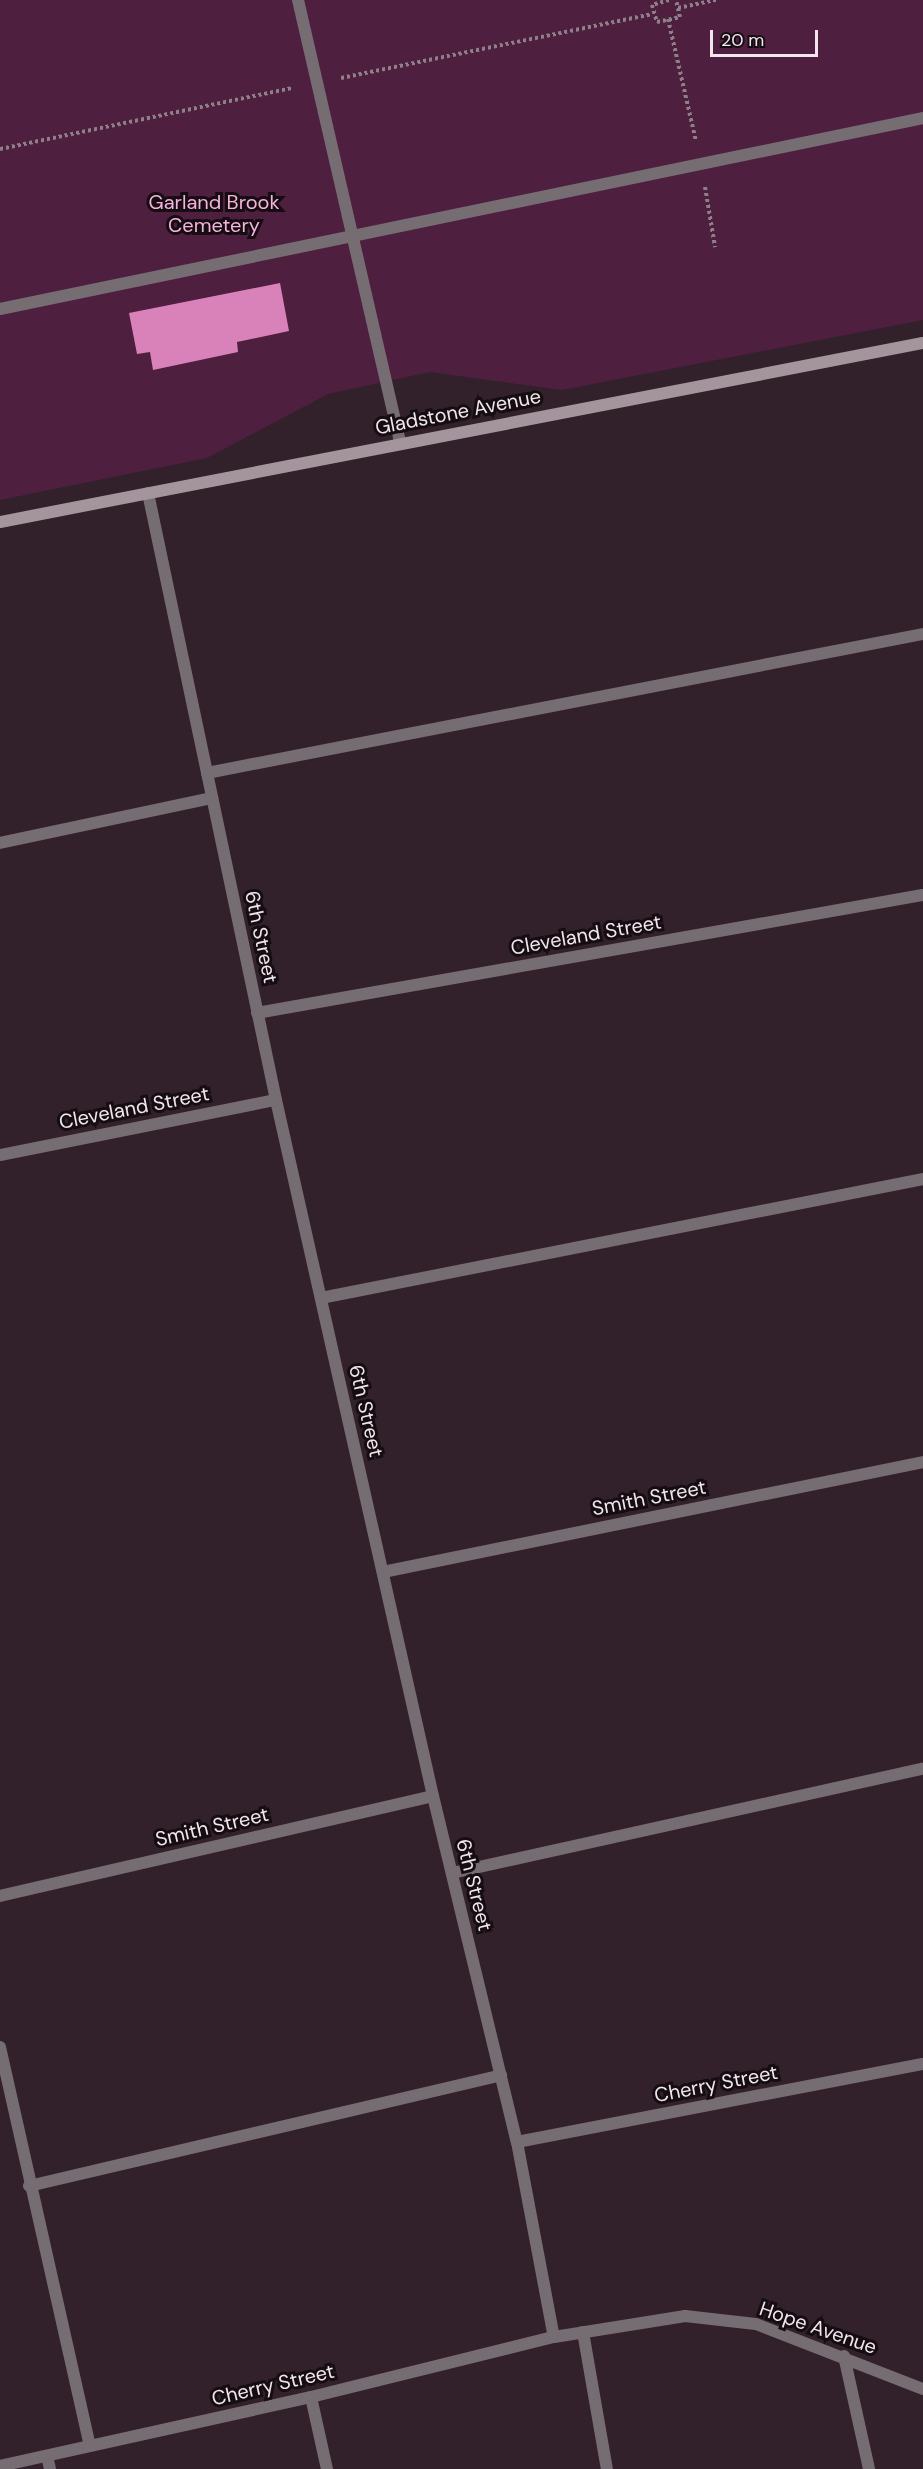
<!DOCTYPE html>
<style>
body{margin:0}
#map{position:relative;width:923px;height:2469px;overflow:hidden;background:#32212b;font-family:"DM Sans",sans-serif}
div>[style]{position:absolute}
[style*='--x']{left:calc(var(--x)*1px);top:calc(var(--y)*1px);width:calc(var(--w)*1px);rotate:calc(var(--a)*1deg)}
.green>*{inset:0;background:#4e1f3f}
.building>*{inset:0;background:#d982ba}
.path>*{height:4px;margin-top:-2px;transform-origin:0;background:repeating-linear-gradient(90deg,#8e7f88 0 3px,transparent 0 6px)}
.lane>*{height:12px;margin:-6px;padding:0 6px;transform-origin:6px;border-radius:6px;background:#766d72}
.street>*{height:12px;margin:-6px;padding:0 6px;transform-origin:6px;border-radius:6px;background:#766d72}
.secondary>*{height:12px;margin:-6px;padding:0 6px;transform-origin:6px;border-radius:6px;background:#a4959d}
span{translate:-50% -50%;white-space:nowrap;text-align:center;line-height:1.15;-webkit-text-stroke:6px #150d12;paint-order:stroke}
.park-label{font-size:20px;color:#f6b3dc}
.street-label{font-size:20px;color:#f2e6ed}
.scale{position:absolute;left:710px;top:30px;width:108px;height:27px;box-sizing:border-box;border:3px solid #f2e6ed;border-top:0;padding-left:8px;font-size:18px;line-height:21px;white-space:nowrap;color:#f2e6ed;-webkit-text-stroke:4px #150d12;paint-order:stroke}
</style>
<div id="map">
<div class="green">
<i style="clip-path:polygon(0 0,923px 0,923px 320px,562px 390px,430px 372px,328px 394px,207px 458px,0 500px)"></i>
</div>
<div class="building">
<i style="clip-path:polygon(280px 283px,289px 331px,237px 342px,238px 352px,153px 370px,150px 352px,137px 354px,129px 313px)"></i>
</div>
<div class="path">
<i style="--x:669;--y:0;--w:18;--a:164"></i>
<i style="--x:652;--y:5;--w:18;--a:74"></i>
<i style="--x:657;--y:22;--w:24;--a:-12"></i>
<i style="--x:680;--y:17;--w:17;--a:-103"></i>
<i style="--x:678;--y:8;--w:39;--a:-12"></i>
<i style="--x:668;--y:19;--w:125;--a:77.1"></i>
<i style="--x:341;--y:78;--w:318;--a:-11.6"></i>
<i style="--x:0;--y:149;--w:299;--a:-11.8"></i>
<i style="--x:705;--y:187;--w:61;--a:80.5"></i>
</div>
<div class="lane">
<i style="--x:298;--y:0;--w:455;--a:77"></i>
<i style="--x:0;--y:309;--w:943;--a:-11.69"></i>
<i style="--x:207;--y:773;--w:729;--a:-10.99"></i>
<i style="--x:0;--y:843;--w:217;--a:-12"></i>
<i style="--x:321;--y:1298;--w:614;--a:-11.18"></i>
<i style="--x:452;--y:1873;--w:482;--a:-12.5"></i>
<i style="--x:29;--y:2186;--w:485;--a:-13.2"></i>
<i style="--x:583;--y:2332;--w:139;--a:80.1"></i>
<i style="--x:47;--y:2456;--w:13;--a:77"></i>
</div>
<div class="street">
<i style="--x:148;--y:493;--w:620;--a:78.09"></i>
<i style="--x:276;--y:1100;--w:713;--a:77.29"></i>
<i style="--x:433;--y:1796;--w:356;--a:76.4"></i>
<i style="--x:517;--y:2142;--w:198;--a:79.3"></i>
<i style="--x:257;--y:1013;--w:676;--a:-10.05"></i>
<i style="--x:0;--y:1155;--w:281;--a:-11.3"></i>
<i style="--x:383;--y:1572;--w:551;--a:-11.51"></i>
<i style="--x:0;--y:1896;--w:444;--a:-13"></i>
<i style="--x:0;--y:2047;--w:409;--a:77.3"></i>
<i style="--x:517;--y:2142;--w:413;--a:-10.9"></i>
<i style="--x:844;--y:2356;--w:116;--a:77.5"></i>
<i style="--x:311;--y:2397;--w:74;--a:77.5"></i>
<i style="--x:0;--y:2466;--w:319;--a:-12.5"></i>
<i style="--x:311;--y:2397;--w:250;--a:-13.9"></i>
<i style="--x:554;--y:2337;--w:133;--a:-9.1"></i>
<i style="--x:685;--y:2316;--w:71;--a:6.4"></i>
<i style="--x:756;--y:2324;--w:179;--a:21.3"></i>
</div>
<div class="secondary">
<i style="--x:0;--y:522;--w:940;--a:-10.98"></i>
</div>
<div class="park-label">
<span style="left:214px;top:214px">Garland Brook<br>Cemetery</span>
</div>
<div class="street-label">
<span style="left:458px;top:412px;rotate:-11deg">Gladstone Avenue</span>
<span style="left:586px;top:935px;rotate:-10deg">Cleveland Street</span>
<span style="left:261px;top:937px;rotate:78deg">6th Street</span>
<span style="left:134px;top:1108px;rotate:-11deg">Cleveland Street</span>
<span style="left:366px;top:1411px;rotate:77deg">6th Street</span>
<span style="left:649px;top:1498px;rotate:-11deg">Smith Street</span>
<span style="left:212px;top:1827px;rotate:-13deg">Smith Street</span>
<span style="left:474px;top:1885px;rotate:76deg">6th Street</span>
<span style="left:716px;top:2084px;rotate:-11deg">Cherry Street</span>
<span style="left:818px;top:2328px;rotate:19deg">Hope Avenue</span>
<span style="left:273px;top:2385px;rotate:-13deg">Cherry Street</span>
</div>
<div class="scale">20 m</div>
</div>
